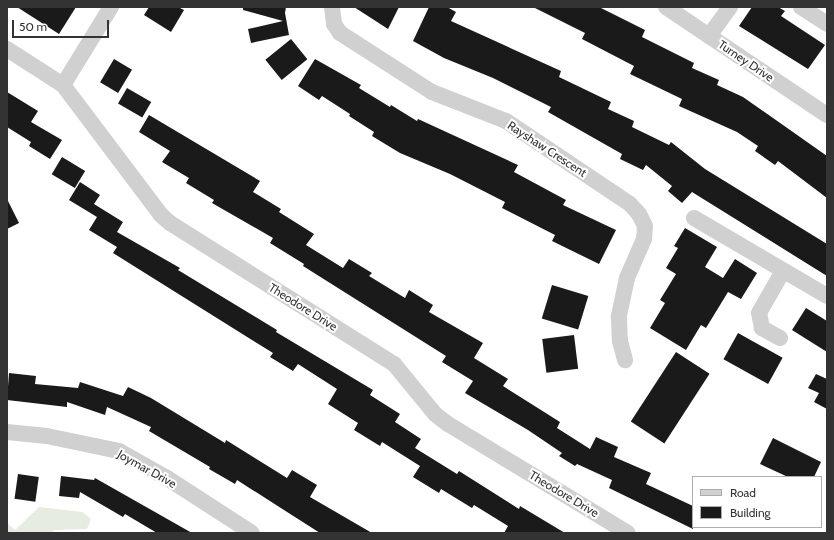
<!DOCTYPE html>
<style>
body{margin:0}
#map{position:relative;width:834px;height:540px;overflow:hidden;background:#fff;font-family:Cabin,sans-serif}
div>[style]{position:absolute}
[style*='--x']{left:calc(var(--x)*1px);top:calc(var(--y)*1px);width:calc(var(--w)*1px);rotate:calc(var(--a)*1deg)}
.green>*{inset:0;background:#e6ecdf}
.building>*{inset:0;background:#1a1a1a;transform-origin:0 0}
.minor>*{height:16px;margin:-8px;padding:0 8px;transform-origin:8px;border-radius:8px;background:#d0d0d0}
span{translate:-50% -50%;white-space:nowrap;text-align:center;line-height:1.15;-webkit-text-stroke:4px #fff;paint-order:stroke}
.street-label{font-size:12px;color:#333}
.frame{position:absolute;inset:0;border:8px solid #333;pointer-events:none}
.legend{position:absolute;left:692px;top:476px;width:130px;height:52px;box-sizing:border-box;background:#fff;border:1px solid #adadad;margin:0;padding:5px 7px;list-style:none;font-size:12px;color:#333}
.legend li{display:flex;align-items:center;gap:8px;height:20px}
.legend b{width:20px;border:1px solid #adadad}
.scale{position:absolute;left:12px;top:20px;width:97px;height:18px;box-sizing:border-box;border:2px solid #333;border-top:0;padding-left:5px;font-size:12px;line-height:14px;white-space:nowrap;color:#333;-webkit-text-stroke:3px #fff;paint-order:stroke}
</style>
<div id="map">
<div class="green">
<i style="clip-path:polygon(39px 507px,82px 512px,91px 519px,87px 529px,54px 530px,51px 533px,7px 533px,7px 512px,7px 523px,15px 530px)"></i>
</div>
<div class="building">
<i style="clip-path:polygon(17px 7px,76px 7px,59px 34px)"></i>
<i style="clip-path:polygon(149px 7px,178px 7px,184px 10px,171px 32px,144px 15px)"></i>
<i style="clip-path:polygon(243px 7px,286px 7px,285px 13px,289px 35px,251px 43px,248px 29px,283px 21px,243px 10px)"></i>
<i style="clip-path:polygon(354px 7px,399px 7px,388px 29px)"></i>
<i style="clip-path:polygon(429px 7px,447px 7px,456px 12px,451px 21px,561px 71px,559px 77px,611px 102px,608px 109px,634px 121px,632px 127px,669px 145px,671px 142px,705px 169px,827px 244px,827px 276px,692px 192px,682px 203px,668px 191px,672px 186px,646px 165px,643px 170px,620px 159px,622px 154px,548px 112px,551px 107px,493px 78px,444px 58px,413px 41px)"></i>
<i style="clip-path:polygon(533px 7px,599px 7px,645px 30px,642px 37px,694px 63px,692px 68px,719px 80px,717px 85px,743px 97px,827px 156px,827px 198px,778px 161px,775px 165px,755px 151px,758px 146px,737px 132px,679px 106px,682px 99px,630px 74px,634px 66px,582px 39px,585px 33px)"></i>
<i style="clip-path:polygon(752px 7px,778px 7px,785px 11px,781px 16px,825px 45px,808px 69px,739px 26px)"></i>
<i style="left:291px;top:39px;width:26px;height:33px;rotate:51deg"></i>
<i style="left:114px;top:59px;width:21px;height:27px;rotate:31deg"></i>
<i style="clip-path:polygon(315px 59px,361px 85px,359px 88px,390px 107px,391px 105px,417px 121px,418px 119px,518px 165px,514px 172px,566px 200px,563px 205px,616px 230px,599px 264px,552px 241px,555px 235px,502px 208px,505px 202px,450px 174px,400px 153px,372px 136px,374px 132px,349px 116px,350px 114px,322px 96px,319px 100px,298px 86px)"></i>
<i style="left:127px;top:88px;width:28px;height:18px;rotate:30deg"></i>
<i style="clip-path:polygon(7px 92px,38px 111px,31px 122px,62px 140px,50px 159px,29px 146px,31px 142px,7px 127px)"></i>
<i style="clip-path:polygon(149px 115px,260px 181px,253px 192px,281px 209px,279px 212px,314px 234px,306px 245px,343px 268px,349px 259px,372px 273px,369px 276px,405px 298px,409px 290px,433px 305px,429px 312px,483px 343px,474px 358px,508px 379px,503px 386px,560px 422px,557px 428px,590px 449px,596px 437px,618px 447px,614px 457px,651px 473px,646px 484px,693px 506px,693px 529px,609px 488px,612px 480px,577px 464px,575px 466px,559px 456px,562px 453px,528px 430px,465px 393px,473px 381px,442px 362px,446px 356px,303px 266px,304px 264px,270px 243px,273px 238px,212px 203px,214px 200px,186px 183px,189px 178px,162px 162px,170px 151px,139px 132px)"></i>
<i style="left:62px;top:157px;width:27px;height:20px;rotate:31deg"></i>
<i style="clip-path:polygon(80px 182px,100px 195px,94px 204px,123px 222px,117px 232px,180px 268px,178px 270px,277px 330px,276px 332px,373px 390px,370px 395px,400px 414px,395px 422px,421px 439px,415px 448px,457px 474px,459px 471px,519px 509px,520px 506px,565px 533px,504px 533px,508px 526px,474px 505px,472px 508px,441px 489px,439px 493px,413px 477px,420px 466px,382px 442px,380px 446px,354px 430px,358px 423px,328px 404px,337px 389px,298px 364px,293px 371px,270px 357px,273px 353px,113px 253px,117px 247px,89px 230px,97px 217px,69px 200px)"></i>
<i style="clip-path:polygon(7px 199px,19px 223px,7px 229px)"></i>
<i style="clip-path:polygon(685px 228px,717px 247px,705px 267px,723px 278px,735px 259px,757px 273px,741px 299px,728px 292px,706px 328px,701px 325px,686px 350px,650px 328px,665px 303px,660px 300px,676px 274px,666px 268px,678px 248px,674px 246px)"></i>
<i style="left:552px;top:285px;width:38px;height:35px;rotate:17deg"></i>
<i style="clip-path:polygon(806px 308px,827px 321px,827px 352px,792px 330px)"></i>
<i style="left:738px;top:333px;width:51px;height:30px;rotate:29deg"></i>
<i style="left:574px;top:335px;width:34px;height:32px;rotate:83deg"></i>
<i style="left:676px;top:352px;width:40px;height:83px;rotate:33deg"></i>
<i style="clip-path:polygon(9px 373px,36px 376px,35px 384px,78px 388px,80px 382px,123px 396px,128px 387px,151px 398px,225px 443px,226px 440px,287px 478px,292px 470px,317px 485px,310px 497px,372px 533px,320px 533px,237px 480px,235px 484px,209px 469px,210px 467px,149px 431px,151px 427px,107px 407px,105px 415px,67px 402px,67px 407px,7px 400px)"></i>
<i style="clip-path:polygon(816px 374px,827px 379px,827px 409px,814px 402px,819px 393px,808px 388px)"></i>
<i style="clip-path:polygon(773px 438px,821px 462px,814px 477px,788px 477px,760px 464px)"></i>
<i style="left:18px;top:474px;width:21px;height:25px;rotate:8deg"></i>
<i style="clip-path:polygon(61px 476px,94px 480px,95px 478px,192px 533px,157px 533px,125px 514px,123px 517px,80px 492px,79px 498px,59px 496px)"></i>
</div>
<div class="minor">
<i style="--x:332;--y:7;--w:17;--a:83"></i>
<i style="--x:334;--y:24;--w:11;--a:56"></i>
<i style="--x:340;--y:33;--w:109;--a:32.7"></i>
<i style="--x:432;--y:92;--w:79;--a:21.4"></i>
<i style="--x:506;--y:121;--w:149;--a:33.8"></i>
<i style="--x:630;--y:204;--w:13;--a:48"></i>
<i style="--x:639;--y:214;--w:13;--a:63"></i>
<i style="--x:645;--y:226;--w:13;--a:94"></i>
<i style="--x:644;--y:239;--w:43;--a:113.6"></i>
<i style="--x:627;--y:278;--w:40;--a:102"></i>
<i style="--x:619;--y:317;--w:24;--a:88"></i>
<i style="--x:620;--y:341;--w:20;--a:75"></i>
<i style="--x:666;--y:7;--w:194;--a:33.9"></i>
<i style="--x:801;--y:7;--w:31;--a:33"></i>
<i style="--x:709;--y:36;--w:36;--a:-54"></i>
<i style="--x:7;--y:49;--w:67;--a:32.7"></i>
<i style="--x:63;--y:85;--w:163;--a:53"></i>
<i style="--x:161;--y:215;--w:12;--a:42"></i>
<i style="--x:170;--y:223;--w:265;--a:32.2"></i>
<i style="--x:394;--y:364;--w:65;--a:50.6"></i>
<i style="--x:435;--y:414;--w:16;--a:38"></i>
<i style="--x:448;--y:424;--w:210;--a:31.2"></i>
<i style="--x:63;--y:85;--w:92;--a:-58.4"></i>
<i style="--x:694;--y:218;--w:154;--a:30.4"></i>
<i style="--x:780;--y:338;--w:21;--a:-151"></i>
<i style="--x:762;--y:328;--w:15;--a:-101"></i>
<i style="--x:759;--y:313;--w:48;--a:-60.3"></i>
<i style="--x:7;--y:432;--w:40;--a:5.7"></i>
<i style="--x:47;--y:436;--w:74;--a:11.8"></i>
<i style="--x:119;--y:451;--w:55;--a:29.4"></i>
<i style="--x:167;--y:478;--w:101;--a:32.9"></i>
</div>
<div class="street-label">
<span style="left:746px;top:61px;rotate:34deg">Turney Drive</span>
<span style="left:547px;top:149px;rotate:33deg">Rayshaw Crescent</span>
<span style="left:303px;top:307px;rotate:32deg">Theodore Drive</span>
<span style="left:147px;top:469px;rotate:29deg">Joymar Drive</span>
<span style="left:564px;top:494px;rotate:31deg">Theodore Drive</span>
</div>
<div class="frame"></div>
<ul class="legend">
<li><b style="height:5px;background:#d0d0d0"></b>Road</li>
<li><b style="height:11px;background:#1a1a1a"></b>Building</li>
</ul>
<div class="scale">50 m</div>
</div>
